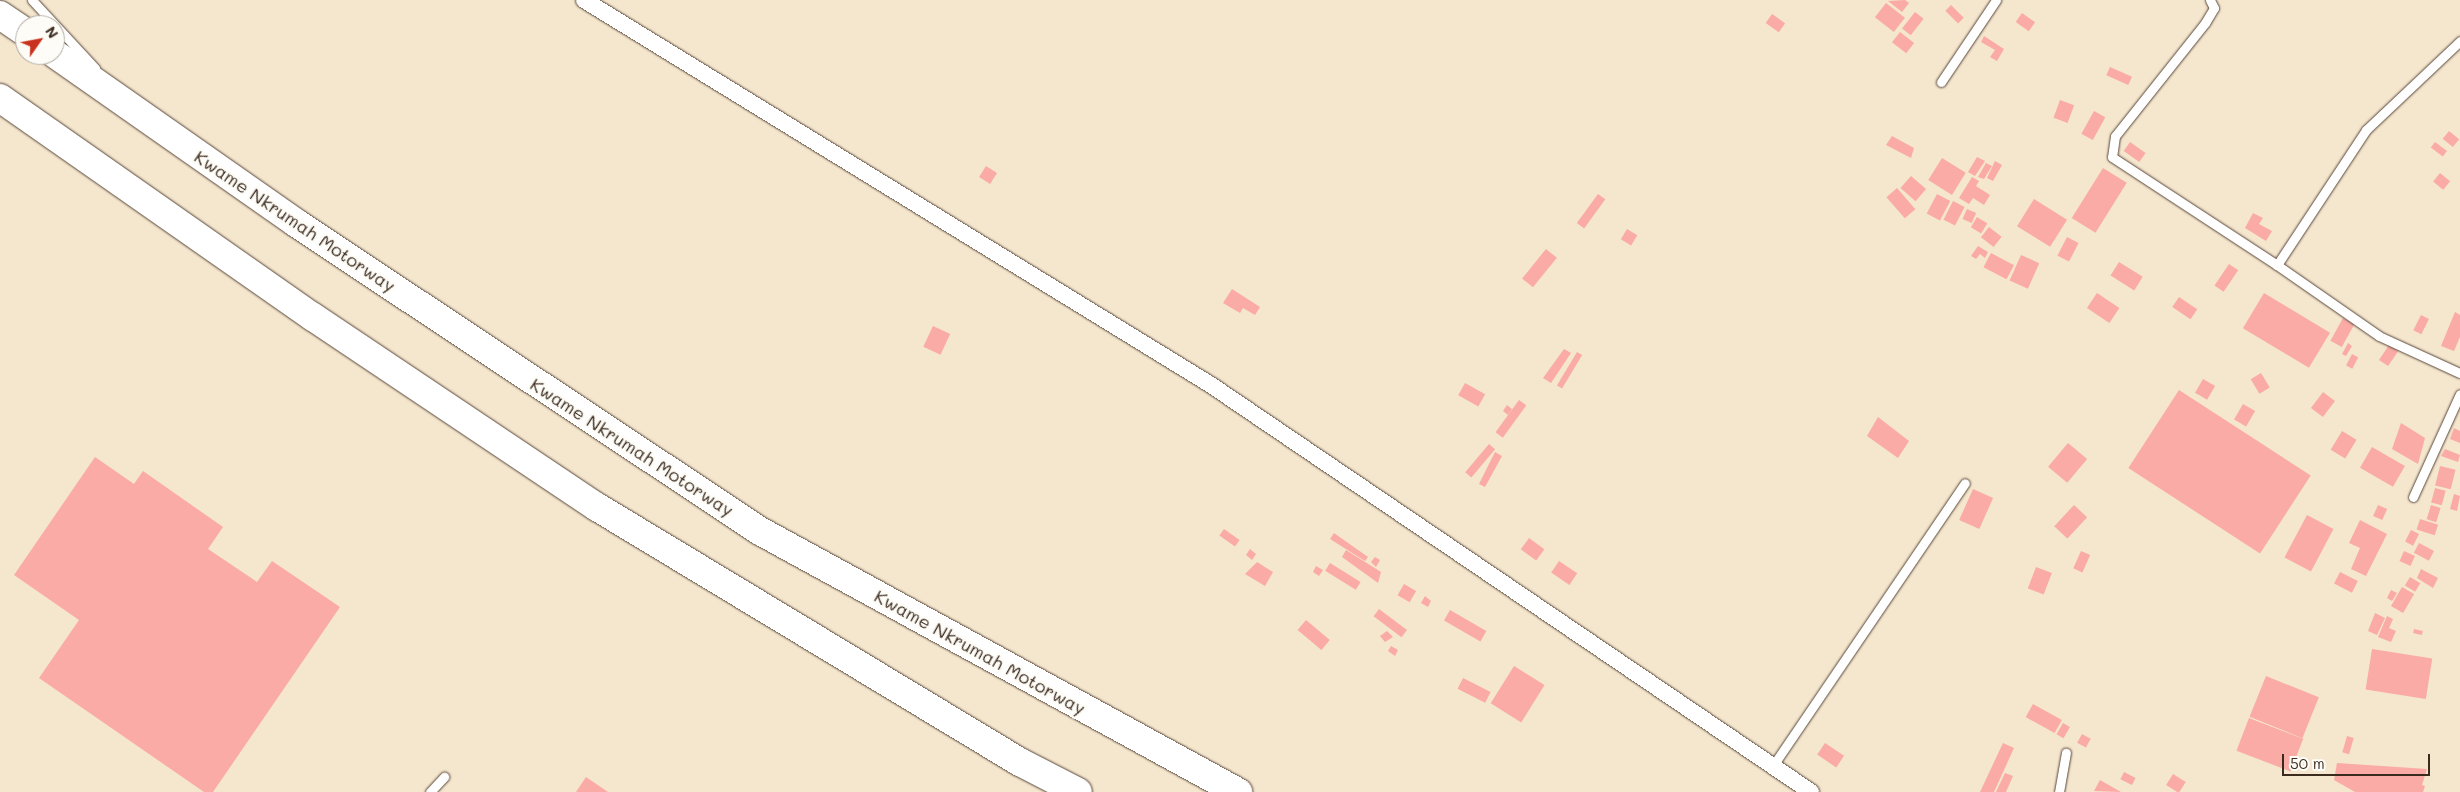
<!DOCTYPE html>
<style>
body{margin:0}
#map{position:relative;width:2460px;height:792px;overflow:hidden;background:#f5e6ce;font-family:Mali,sans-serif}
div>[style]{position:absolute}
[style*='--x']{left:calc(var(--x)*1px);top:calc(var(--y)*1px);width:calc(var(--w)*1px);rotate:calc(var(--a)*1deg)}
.building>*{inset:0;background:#faaba6;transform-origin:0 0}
.roads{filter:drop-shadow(0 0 1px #574638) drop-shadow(0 0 1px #574638)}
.lane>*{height:9px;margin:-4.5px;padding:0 4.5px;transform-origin:4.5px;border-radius:4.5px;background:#fff}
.street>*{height:16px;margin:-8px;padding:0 8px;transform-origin:8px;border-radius:8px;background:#fff}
.highway>*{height:28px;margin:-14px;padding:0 14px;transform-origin:14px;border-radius:14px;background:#fff}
span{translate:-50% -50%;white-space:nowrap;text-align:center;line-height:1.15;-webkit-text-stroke:5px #fdfcf7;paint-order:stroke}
.street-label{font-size:18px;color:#3b2a1e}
.north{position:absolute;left:15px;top:15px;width:50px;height:50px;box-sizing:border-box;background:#fdfcf7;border:1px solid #afa8a0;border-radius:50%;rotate:57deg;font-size:14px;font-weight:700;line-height:20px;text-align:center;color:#3b2a1e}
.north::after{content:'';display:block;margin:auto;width:18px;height:22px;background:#c8321e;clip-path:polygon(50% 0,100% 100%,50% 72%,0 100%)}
.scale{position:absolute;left:2282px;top:754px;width:148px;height:22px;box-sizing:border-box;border:2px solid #3b2a1e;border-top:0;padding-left:6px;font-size:15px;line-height:18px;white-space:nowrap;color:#3b2a1e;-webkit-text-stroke:4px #fdfcf7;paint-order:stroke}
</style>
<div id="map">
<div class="building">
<i style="clip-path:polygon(1905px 0,1909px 3px,1902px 12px,1888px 1px)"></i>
<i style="left:1886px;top:3px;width:24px;height:18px;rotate:38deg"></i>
<i style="left:1951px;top:5px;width:18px;height:8px;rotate:45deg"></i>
<i style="left:1915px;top:12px;width:11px;height:21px;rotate:38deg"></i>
<i style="left:2022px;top:13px;width:16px;height:11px;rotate:35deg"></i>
<i style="left:1772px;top:14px;width:16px;height:11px;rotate:35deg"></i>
<i style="left:1900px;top:32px;width:18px;height:13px;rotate:38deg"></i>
<i style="clip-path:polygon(1984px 36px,2004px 49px,1997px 61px,1990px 57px,1995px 50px,1981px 42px)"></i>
<i style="left:2110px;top:67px;width:24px;height:9px;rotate:24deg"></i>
<i style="left:2060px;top:100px;width:15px;height:19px;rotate:20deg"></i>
<i style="left:2094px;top:111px;width:13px;height:26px;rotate:29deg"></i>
<i style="left:2449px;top:131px;width:13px;height:10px;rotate:39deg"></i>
<i style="clip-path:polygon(1892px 136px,1914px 148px,1911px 158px,1886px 145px)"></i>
<i style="left:2130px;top:142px;width:19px;height:11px;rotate:35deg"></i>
<i style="left:2435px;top:142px;width:15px;height:7px;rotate:37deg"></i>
<i style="clip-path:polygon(1977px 157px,1985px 161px,1975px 176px,1968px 172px)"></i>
<i style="left:1942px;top:158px;width:28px;height:26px;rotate:32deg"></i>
<i style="clip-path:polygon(1995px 161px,2002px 165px,1993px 181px,1987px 178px)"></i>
<i style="clip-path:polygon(1986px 163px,1992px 166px,1984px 179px,1978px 177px)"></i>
<i style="left:986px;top:166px;width:13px;height:13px;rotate:32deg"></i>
<i style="left:2103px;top:168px;width:28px;height:59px;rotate:32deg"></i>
<i style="left:2440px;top:173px;width:13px;height:11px;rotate:39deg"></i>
<i style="left:1911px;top:176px;width:20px;height:16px;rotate:41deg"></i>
<i style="clip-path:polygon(1972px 177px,1979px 181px,1976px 186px,1990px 195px,1984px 205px,1973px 198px,1969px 204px,1959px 198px)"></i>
<i style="left:1897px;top:188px;width:28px;height:14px;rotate:49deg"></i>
<i style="left:1598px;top:194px;width:9px;height:36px;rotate:36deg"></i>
<i style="left:1937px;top:194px;width:15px;height:22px;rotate:28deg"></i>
<i style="left:2034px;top:199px;width:39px;height:32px;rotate:32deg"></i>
<i style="left:1953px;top:201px;width:13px;height:21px;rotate:27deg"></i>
<i style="left:1967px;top:209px;width:10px;height:11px;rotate:24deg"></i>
<i style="clip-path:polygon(2253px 213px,2263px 218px,2259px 224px,2272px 231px,2266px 241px,2245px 228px)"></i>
<i style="left:1977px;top:217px;width:12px;height:12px;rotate:31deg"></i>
<i style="left:1989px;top:227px;width:16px;height:13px;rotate:38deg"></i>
<i style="left:1627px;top:229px;width:12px;height:12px;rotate:31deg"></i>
<i style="left:2067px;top:237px;width:13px;height:21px;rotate:27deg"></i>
<i style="clip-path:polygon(1978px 246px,1988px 252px,1985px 258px,1980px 254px,1976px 259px,1971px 256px)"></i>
<i style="left:1546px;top:249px;width:14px;height:38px;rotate:39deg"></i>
<i style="left:1991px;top:253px;width:26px;height:16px;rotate:28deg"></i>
<i style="left:2021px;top:255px;width:20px;height:28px;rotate:24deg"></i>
<i style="left:2119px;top:262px;width:28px;height:16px;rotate:32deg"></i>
<i style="left:2229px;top:264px;width:11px;height:26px;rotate:34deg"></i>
<i style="clip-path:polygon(1232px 289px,1260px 307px,1255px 315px,1243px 308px,1240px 313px,1223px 303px)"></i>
<i style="left:2097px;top:293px;width:27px;height:18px;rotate:34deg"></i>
<i style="left:2264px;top:293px;width:77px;height:41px;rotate:31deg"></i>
<i style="left:2179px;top:297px;width:22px;height:12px;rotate:34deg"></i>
<i style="clip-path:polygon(2455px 312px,2460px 315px,2460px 337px,2454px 351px,2441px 346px)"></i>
<i style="left:2421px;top:315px;width:9px;height:17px;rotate:27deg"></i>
<i style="left:2343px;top:318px;width:13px;height:26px;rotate:29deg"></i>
<i style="left:933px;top:326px;width:19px;height:23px;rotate:25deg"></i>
<i style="clip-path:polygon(2348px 343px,2352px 346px,2346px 356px,2342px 354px)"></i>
<i style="left:2389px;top:345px;width:11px;height:18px;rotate:34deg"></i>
<i style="clip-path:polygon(1564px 349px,1571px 353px,1551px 383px,1543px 378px)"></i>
<i style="left:1577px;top:352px;width:6px;height:39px;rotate:31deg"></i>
<i style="left:2352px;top:354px;width:7px;height:13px;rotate:27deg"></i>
<i style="left:2261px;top:373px;width:17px;height:12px;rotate:59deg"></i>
<i style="left:2203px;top:379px;width:14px;height:16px;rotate:30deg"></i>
<i style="left:1465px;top:383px;width:23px;height:14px;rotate:29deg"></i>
<i style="left:2179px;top:390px;width:157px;height:93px;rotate:33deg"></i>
<i style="left:2323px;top:392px;width:15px;height:20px;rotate:37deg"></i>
<i style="left:1519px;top:400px;width:9px;height:40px;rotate:36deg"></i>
<i style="left:2243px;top:404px;width:14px;height:18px;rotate:30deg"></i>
<i style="clip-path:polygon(1507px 405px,1512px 409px,1508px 415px,1503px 411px)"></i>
<i style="clip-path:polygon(1878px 417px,1909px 441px,1898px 458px,1867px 436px)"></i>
<i style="clip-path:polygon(2401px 423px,2425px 438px,2418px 464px,2392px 449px)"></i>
<i style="clip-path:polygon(2454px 428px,2460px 431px,2460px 443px,2450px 439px)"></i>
<i style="left:2342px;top:431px;width:17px;height:22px;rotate:31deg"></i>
<i style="left:2068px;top:443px;width:25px;height:31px;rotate:40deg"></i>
<i style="left:1489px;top:444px;width:8px;height:37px;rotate:40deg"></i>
<i style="left:2372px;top:447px;width:38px;height:24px;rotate:30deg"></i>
<i style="clip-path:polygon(2445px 449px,2460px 455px,2458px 462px,2441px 456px)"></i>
<i style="clip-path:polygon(1495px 452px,1502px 456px,1485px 487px,1479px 484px)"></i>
<i style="clip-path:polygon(95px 457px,134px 484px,143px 471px,223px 527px,208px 549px,257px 582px,272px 561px,340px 607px,213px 792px,204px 792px,39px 678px,79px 620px,14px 575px)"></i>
<i style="left:2440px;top:466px;width:16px;height:20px;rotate:14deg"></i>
<i style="left:2435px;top:488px;width:11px;height:15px;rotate:15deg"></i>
<i style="left:1973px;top:489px;width:22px;height:34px;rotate:24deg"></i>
<i style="clip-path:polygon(2454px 494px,2460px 496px,2457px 511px,2450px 509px)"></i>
<i style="left:2074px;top:505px;width:18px;height:29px;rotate:43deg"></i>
<i style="left:2378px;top:505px;width:10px;height:12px;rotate:24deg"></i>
<i style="left:2431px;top:505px;width:10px;height:15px;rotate:17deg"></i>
<i style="left:2307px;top:515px;width:30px;height:48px;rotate:28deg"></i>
<i style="left:2420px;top:519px;width:19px;height:11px;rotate:18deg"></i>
<i style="clip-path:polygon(2360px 520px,2387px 534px,2366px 576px,2351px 569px,2360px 548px,2349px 543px)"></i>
<i style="left:1224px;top:529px;width:19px;height:8px;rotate:35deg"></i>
<i style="left:2411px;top:530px;width:9px;height:13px;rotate:27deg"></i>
<i style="clip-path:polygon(1334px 533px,1368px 557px,1365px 561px,1330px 539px)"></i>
<i style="left:1529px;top:538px;width:19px;height:14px;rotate:36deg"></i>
<i style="left:2419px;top:543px;width:17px;height:11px;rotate:28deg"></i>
<i style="clip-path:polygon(1250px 549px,1256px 554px,1252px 560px,1246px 555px)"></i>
<i style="clip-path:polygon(1346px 550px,1381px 572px,1378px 583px,1342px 557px)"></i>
<i style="left:2081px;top:551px;width:10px;height:19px;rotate:24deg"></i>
<i style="left:2404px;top:551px;width:12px;height:11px;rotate:24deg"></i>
<i style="clip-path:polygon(1375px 557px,1380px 560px,1376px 567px,1371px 562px)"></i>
<i style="left:1559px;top:561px;width:22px;height:14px;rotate:34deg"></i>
<i style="clip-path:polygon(1257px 562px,1273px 572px,1265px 586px,1245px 574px)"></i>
<i style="left:1330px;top:563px;width:36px;height:9px;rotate:32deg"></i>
<i style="clip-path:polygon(1316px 566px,1323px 570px,1319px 576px,1313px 572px)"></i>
<i style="left:2036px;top:567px;width:17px;height:23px;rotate:21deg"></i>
<i style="clip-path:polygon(2421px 569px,2438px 578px,2433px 588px,2417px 578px)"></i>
<i style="left:2340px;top:572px;width:20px;height:13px;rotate:27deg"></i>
<i style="left:2410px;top:577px;width:12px;height:10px;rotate:31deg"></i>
<i style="left:1404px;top:584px;width:14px;height:13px;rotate:30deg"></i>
<i style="left:2402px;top:587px;width:14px;height:22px;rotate:30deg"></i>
<i style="clip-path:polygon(2391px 590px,2397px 593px,2392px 601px,2387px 598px)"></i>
<i style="clip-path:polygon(1425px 596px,1431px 601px,1428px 607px,1421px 603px)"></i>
<i style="left:1379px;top:609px;width:35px;height:9px;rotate:37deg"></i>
<i style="left:1450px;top:610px;width:42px;height:12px;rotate:30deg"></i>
<i style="clip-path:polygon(2375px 613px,2385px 618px,2377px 635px,2368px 631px)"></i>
<i style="clip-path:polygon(2387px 616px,2393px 619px,2389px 628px,2396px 631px,2391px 642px,2378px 637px)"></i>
<i style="left:1306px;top:620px;width:31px;height:13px;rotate:40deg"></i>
<i style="left:2414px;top:629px;width:9px;height:4px;rotate:13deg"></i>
<i style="clip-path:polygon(1387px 631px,1393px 637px,1385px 642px,1380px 636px)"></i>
<i style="clip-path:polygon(1391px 646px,1398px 650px,1395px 656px,1388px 651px)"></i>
<i style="left:2372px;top:649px;width:61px;height:41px;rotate:9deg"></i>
<i style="left:1514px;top:666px;width:36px;height:44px;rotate:32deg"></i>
<i style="left:2266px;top:676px;width:57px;height:44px;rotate:22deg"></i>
<i style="left:1463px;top:678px;width:31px;height:12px;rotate:27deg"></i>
<i style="left:2033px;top:704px;width:33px;height:15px;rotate:29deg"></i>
<i style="left:2249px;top:718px;width:58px;height:35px;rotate:21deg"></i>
<i style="left:2063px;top:723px;width:8px;height:13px;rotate:30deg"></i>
<i style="left:2082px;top:734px;width:10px;height:10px;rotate:29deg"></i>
<i style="left:2347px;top:736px;width:7px;height:17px;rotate:16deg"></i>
<i style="left:1825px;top:743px;width:23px;height:14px;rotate:34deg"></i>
<i style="clip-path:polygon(2003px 743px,2014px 748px,1994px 792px,1980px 792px)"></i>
<i style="clip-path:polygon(2337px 763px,2427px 769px,2422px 785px,2425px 786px,2423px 792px,2355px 792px,2334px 780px)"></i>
<i style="left:2124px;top:772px;width:13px;height:8px;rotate:27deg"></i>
<i style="clip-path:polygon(2005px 773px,2013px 776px,2006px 792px,1996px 792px)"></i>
<i style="left:2173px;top:774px;width:15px;height:13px;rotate:32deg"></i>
<i style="clip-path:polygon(586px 777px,608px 792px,576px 792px)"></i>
<i style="clip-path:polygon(2100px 780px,2121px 792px,2094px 791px)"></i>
</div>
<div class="roads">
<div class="lane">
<i style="--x:32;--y:0;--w:93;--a:47.2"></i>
<i style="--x:2210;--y:0;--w:9;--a:63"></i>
<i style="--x:2214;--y:8;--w:17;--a:121"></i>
<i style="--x:2205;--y:23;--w:144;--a:128.5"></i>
<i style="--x:2115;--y:136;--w:21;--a:98"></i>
<i style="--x:2112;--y:157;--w:197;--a:33.2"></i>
<i style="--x:2460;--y:41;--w:129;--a:136.6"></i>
<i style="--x:2366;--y:130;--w:162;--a:123.4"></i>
<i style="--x:2277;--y:265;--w:124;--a:34.8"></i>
<i style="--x:2379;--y:336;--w:89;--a:24.6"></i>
<i style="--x:1941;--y:82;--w:99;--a:-56.1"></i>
<i style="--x:2413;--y:497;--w:113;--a:-65.5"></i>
<i style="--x:1772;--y:767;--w:343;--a:-55.8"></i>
<i style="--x:430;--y:792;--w:21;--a:-47"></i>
<i style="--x:2059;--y:792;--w:40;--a:-80"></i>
</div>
<div class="street">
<i style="--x:584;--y:0;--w:736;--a:31.55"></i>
<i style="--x:1211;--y:385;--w:725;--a:34.15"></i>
</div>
<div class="highway">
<i style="--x:0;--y:15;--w:30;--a:34"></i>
<i style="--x:55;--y:54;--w:294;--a:35"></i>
<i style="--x:296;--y:223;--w:557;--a:33.58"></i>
<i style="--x:760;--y:531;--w:545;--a:28.64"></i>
<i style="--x:0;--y:98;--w:382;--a:35"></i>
<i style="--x:313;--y:317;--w:342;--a:33.8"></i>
<i style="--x:597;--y:507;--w:494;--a:31.1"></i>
<i style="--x:1020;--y:762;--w:65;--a:27.3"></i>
</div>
</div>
<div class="street-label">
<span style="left:295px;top:221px;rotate:34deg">Kwame Nkrumah Motorway</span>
<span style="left:632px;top:447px;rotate:33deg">Kwame Nkrumah Motorway</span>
<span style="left:980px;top:652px;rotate:29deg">Kwame Nkrumah Motorway</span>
</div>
<div class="north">N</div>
<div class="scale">50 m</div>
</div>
